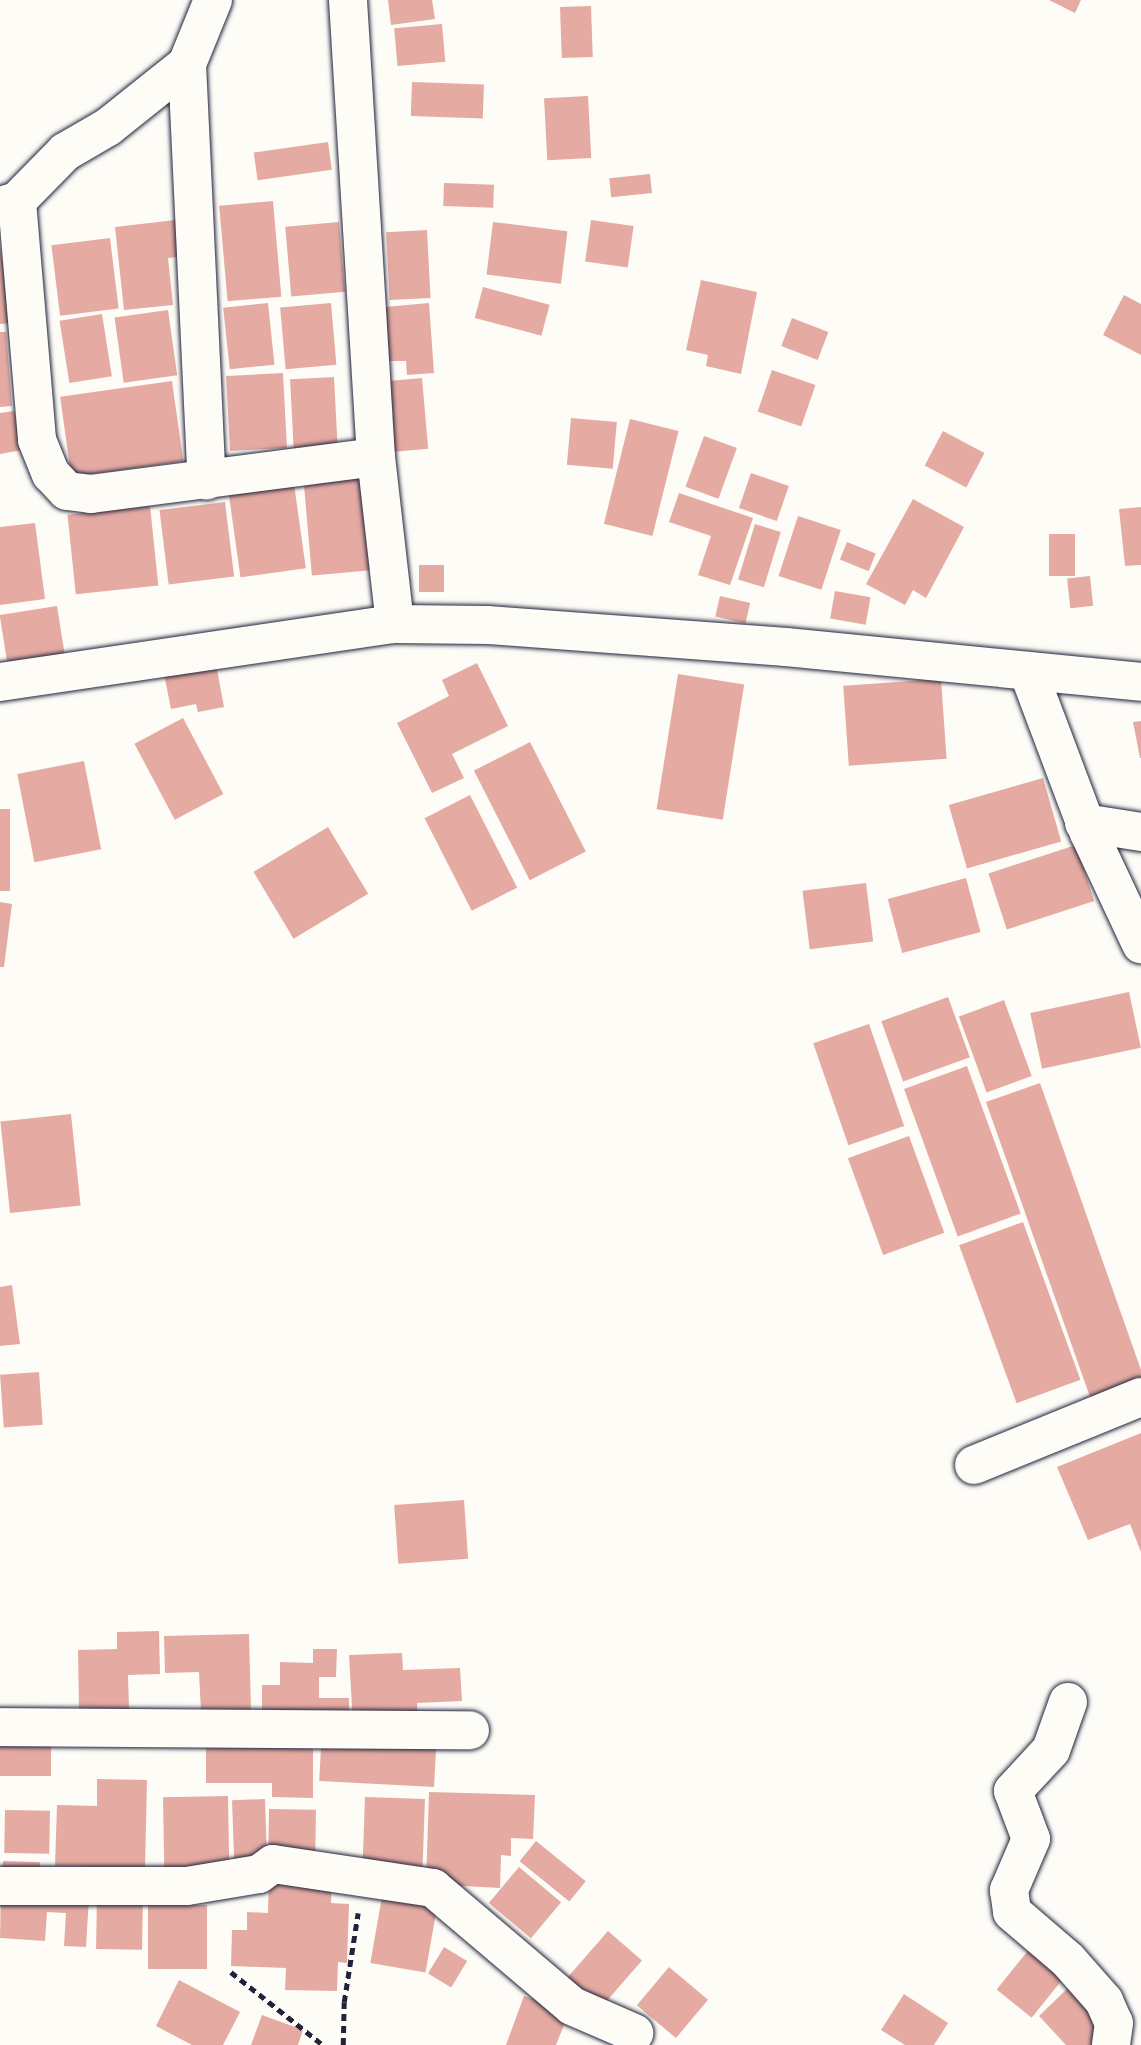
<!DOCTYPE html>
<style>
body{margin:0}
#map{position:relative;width:1141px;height:2045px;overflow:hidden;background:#fdfcf7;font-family:"Comic Neue",sans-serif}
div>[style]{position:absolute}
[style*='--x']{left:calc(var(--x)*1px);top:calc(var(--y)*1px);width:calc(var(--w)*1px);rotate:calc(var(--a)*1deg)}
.building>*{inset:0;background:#e5aba2;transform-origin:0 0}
.path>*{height:4.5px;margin-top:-2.25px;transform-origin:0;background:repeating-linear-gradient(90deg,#22223b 0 7px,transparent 0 12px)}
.roads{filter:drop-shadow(0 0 2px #22223b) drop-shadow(0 0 2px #22223b)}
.minor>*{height:38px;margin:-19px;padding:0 19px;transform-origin:19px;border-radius:19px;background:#fdfcf7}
span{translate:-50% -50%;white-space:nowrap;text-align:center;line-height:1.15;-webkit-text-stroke:7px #fdfcf7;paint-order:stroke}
</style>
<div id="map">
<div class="building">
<i style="clip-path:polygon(388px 0,432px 0,435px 19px,391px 25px)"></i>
<i style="clip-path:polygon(1049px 0,1081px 0,1075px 13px)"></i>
<i style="left:591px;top:6px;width:51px;height:31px;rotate:88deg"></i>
<i style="left:442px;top:24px;width:38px;height:48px;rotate:85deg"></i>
<i style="left:412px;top:82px;width:72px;height:34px;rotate:2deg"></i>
<i style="left:588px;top:96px;width:62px;height:44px;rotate:87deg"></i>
<i style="left:328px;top:142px;width:28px;height:75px;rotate:82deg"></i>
<i style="left:650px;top:174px;width:19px;height:41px;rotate:84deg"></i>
<i style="left:444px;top:183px;width:50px;height:23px;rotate:2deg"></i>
<i style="left:273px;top:201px;width:96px;height:54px;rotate:85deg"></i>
<i style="clip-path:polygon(184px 219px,188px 256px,168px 258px,173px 305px,124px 310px,115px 227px)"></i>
<i style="left:591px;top:220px;width:43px;height:42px;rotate:8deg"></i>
<i style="left:339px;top:222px;width:70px;height:54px;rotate:85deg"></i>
<i style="left:493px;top:222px;width:75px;height:53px;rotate:7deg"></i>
<i style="left:427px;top:230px;width:68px;height:41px;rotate:87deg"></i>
<i style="left:110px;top:238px;width:71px;height:59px;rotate:83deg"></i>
<i style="clip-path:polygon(0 246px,12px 323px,0 324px)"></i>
<i style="clip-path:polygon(701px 280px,757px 292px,741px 374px,706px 366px,708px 355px,686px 350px)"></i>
<i style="left:483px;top:287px;width:69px;height:32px;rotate:15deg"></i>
<i style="clip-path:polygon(1124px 295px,1141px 304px,1141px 355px,1103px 335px)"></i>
<i style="left:268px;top:303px;width:62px;height:45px;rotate:84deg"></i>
<i style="left:331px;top:303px;width:62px;height:51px;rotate:85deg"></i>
<i style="clip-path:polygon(429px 303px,434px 373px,407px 375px,406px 361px,388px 361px,385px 307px)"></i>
<i style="left:168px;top:310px;width:66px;height:54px;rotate:82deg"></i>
<i style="left:102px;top:314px;width:63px;height:43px;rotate:81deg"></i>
<i style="left:792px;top:318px;width:39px;height:30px;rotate:21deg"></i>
<i style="clip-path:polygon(0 332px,6px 332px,12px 406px,0 407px)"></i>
<i style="left:772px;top:370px;width:46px;height:44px;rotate:19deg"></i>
<i style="left:283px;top:373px;width:75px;height:57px;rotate:87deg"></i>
<i style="left:334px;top:377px;width:73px;height:44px;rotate:87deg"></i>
<i style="left:422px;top:378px;width:71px;height:42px;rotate:85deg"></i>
<i style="left:172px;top:381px;width:81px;height:113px;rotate:82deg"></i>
<i style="clip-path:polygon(14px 411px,22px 450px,0 454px,0 413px)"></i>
<i style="left:571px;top:418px;width:46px;height:47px;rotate:5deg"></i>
<i style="left:630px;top:419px;width:50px;height:108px;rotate:14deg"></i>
<i style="left:943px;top:431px;width:47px;height:39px;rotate:28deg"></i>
<i style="left:704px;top:436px;width:35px;height:54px;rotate:20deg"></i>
<i style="left:371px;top:471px;width:99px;height:68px;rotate:85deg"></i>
<i style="left:751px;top:473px;width:40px;height:37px;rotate:19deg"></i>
<i style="left:294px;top:484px;width:85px;height:66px;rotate:82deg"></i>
<i style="clip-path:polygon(679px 493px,753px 518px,730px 585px,698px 575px,711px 536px,669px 522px)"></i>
<i style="clip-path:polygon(913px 499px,964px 527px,926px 598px,913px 590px,905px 605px,866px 584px)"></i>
<i style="left:225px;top:502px;width:75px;height:66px;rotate:83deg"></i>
<i style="left:150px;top:506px;width:80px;height:83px;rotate:84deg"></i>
<i style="clip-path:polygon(1141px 507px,1141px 565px,1125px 566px,1119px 509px)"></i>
<i style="left:798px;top:516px;width:45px;height:63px;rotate:18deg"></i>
<i style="clip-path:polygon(35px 523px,45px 599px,0 605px,0 527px)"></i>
<i style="left:755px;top:524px;width:27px;height:58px;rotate:17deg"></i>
<i style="left:1075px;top:534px;width:42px;height:26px;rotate:90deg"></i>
<i style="left:847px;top:542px;width:31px;height:19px;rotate:22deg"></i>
<i style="left:419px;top:565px;width:25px;height:27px"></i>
<i style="left:1090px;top:576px;width:30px;height:23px;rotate:84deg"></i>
<i style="left:835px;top:591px;width:36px;height:28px;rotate:10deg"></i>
<i style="left:720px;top:596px;width:31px;height:21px;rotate:13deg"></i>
<i style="left:57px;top:606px;width:54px;height:58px;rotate:81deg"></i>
<i style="clip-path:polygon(477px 663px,508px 726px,452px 754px,464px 778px,432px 793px,397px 723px,449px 696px,442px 680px)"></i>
<i style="clip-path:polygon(216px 664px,224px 707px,198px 712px,196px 704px,171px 709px,164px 674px)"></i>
<i style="left:678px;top:674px;width:67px;height:137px;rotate:9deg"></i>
<i style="left:941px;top:679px;width:80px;height:98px;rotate:86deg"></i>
<i style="left:183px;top:718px;width:86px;height:55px;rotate:62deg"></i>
<i style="clip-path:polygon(1141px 721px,1141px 758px,1140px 758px,1133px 722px)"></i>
<i style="left:530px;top:742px;width:123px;height:63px;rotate:63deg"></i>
<i style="left:84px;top:761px;width:90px;height:68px;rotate:79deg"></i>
<i style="left:1043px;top:778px;width:66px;height:98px;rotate:74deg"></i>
<i style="left:470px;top:795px;width:104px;height:51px;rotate:63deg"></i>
<i style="left:0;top:809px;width:10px;height:82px"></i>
<i style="left:328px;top:827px;width:78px;height:87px;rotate:59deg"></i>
<i style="left:1076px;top:845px;width:59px;height:92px;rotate:72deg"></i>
<i style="left:966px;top:878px;width:56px;height:81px;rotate:75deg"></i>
<i style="left:866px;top:883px;width:59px;height:64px;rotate:83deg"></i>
<i style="clip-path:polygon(0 902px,12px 904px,4px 967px,0 967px)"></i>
<i style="left:1129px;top:992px;width:57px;height:101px;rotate:78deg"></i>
<i style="left:948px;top:997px;width:64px;height:71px;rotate:70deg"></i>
<i style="left:1004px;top:1000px;width:81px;height:48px;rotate:70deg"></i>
<i style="left:869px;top:1024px;width:108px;height:59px;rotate:71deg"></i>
<i style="left:967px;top:1066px;width:157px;height:67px;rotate:70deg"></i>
<i style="clip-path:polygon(1040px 1083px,1141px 1370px,1141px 1380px,1090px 1397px,986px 1102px)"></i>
<i style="left:71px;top:1114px;width:92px;height:71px;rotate:84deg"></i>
<i style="left:909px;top:1136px;width:103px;height:65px;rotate:70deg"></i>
<i style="left:1023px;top:1222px;width:168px;height:68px;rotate:70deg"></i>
<i style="clip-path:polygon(12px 1285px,20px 1344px,0 1346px,0 1287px)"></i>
<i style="left:39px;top:1372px;width:53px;height:39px;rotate:86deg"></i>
<i style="clip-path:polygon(1141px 1433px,1141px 1552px,1130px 1524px,1088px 1540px,1057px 1467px)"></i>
<i style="left:464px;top:1500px;width:59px;height:70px;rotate:86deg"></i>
<i style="clip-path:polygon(159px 1631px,160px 1674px,128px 1675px,129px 1709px,79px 1710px,78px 1650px,117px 1649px,117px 1632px)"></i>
<i style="clip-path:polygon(249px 1634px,251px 1710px,201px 1712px,199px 1672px,165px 1673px,164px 1636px)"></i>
<i style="clip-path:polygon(313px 1649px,337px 1649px,336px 1677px,319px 1677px,319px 1698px,349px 1698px,349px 1724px,262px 1722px,262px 1685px,280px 1685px,280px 1662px,313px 1663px)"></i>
<i style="clip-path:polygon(402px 1653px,403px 1670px,460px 1668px,462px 1701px,417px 1703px,418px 1721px,353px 1724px,349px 1655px)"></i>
<i style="clip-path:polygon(206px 1728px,313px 1729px,313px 1798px,272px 1797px,272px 1783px,206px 1783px)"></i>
<i style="left:322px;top:1728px;width:115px;height:53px;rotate:3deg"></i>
<i style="left:0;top:1734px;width:51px;height:42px"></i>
<i style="clip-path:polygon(97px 1779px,147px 1780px,145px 1868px,55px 1866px,57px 1805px,97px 1806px)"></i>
<i style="clip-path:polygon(429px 1792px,535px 1795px,533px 1839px,511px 1838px,511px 1856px,501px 1855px,500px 1888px,426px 1884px)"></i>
<i style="left:228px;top:1796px;width:76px;height:65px;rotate:89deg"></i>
<i style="left:365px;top:1797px;width:60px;height:73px;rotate:2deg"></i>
<i style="left:265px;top:1799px;width:69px;height:33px;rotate:88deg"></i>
<i style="left:269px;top:1809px;width:47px;height:50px;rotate:1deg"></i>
<i style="left:5px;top:1810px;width:45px;height:43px;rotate:1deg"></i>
<i style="left:536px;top:1841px;width:64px;height:26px;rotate:39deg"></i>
<i style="left:3px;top:1861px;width:37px;height:15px;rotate:2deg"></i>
<i style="left:519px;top:1867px;width:55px;height:47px;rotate:40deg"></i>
<i style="clip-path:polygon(269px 1873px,332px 1875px,331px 1903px,349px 1904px,347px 1963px,338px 1962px,337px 1991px,285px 1990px,286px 1968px,231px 1966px,232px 1930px,247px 1930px,247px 1912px,268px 1913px)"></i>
<i style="clip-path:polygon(1px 1891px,89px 1897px,86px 1947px,64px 1946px,66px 1913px,47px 1912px,45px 1941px,0 1938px)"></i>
<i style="left:383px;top:1891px;width:56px;height:73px;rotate:10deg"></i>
<i style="left:97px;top:1895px;width:46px;height:54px;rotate:1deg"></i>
<i style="left:148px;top:1905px;width:59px;height:64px"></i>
<i style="left:608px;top:1931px;width:45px;height:64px;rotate:41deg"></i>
<i style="left:1035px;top:1942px;width:45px;height:61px;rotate:39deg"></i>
<i style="left:444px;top:1947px;width:27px;height:31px;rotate:31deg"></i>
<i style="left:669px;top:1967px;width:51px;height:50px;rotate:40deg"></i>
<i style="clip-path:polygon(179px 1980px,240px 2012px,223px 2045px,192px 2045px,156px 2026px)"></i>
<i style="clip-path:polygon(1069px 1987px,1110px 2030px,1095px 2045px,1066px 2045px,1039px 2016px)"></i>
<i style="clip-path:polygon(904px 1994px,948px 2023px,934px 2045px,905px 2045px,881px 2030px)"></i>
<i style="clip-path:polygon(524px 1996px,569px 2012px,556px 2045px,506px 2045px)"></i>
<i style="clip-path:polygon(262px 2015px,303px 2030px,298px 2045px,251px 2045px)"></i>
</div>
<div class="path">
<i style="--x:231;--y:1972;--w:117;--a:38.4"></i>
<i style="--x:343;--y:2045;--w:43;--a:-88.7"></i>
<i style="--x:344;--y:2002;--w:90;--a:-81.1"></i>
</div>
<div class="roads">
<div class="minor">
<i style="--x:348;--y:0;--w:458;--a:86.5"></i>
<i style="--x:376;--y:457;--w:168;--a:83.5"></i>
<i style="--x:187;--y:64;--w:417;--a:87.3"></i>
<i style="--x:17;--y:201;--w:240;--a:85.2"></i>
<i style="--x:37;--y:440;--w:37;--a:68"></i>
<i style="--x:51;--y:474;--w:23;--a:47"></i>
<i style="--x:67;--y:491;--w:24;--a:7"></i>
<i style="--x:91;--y:494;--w:287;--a:-7.4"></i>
<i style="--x:0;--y:206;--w:18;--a:-16"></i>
<i style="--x:17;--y:201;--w:69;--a:-45.6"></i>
<i style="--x:65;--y:152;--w:50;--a:-30.2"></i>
<i style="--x:108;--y:127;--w:101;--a:-38.6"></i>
<i style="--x:187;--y:64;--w:69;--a:-67.9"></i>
<i style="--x:1028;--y:671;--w:173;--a:69.4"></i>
<i style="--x:1089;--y:833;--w:123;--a:64.9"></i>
<i style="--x:0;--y:682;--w:399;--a:-8.4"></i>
<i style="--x:395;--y:624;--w:92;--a:0.6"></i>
<i style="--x:487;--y:625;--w:300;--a:4.2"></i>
<i style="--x:786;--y:647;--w:357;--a:5.6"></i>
<i style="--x:1084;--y:823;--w:58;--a:9"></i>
<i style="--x:974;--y:1465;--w:180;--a:-22.2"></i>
<i style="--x:1068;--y:1702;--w:51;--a:109.5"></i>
<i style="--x:1051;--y:1750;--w:56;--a:132.8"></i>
<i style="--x:1013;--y:1791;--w:51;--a:69.4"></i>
<i style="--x:1031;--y:1839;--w:56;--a:113.3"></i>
<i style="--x:1009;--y:1890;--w:22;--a:82"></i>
<i style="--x:1012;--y:1912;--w:74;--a:40.6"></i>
<i style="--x:1068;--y:1960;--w:55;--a:48.7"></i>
<i style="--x:1104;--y:2001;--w:24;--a:66"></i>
<i style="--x:1114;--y:2023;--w:22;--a:98"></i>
<i style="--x:0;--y:1727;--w:470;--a:0.4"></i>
<i style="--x:0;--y:1886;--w:187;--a:0"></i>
<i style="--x:187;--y:1886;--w:73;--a:-9.5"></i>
<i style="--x:259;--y:1874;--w:17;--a:-36"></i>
<i style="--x:273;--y:1864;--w:162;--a:8.5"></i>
<i style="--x:433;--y:1888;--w:182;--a:40.3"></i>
<i style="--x:572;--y:2006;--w:68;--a:23.5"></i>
</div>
</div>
</div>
